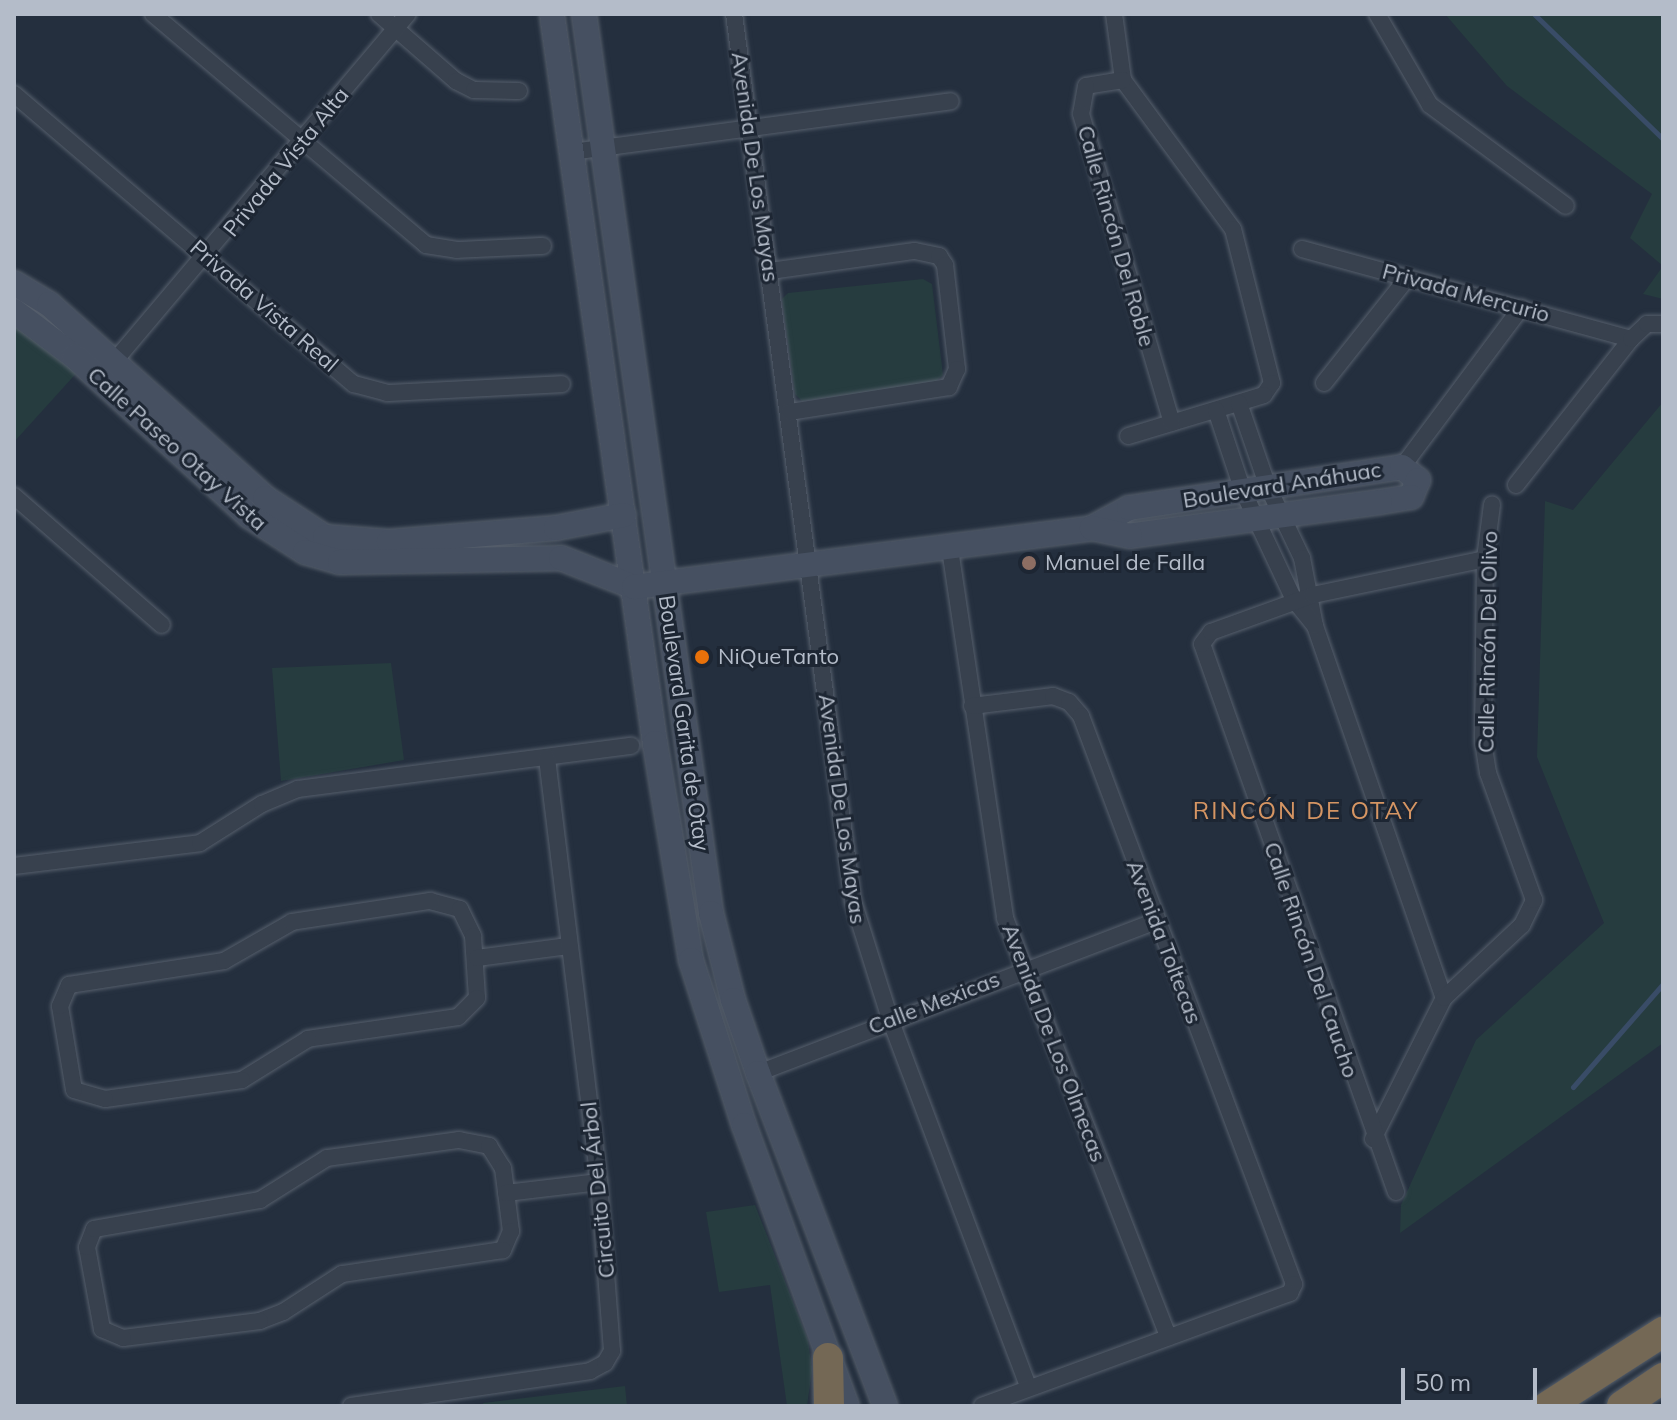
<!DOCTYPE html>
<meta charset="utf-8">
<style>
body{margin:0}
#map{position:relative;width:1677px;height:1420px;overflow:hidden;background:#242f3e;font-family:Mulish,sans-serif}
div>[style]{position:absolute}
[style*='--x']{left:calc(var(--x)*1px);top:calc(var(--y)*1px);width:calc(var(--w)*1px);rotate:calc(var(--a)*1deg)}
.green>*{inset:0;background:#263c3f}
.stream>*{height:5px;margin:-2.5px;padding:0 2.5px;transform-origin:2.5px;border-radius:2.5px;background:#394c67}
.roads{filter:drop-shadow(0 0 2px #565f6c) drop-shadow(0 0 2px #565f6c)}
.street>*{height:16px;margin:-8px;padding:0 8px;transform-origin:8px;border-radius:8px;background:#38414e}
.secondary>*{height:24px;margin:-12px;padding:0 12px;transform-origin:12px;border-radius:12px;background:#465061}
.highway>*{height:30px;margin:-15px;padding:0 15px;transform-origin:15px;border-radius:15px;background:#746855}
.dots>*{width:22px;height:22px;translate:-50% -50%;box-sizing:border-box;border:4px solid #1d2633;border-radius:50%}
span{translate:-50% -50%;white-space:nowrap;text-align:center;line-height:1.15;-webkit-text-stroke:6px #1d2633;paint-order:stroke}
.street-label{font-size:22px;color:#b4bcc9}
.poi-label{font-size:22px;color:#b4bcc9}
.left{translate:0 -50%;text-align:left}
.neighbourhood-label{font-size:24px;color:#d59563;letter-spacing:2px}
.frame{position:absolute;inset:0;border:16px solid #b4bcc9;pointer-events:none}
.scale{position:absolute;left:1401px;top:1368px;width:136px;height:36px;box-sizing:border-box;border:4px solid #b4bcc9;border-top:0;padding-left:10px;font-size:24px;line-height:28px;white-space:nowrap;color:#b4bcc9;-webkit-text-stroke:6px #1d2633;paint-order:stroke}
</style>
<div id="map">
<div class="green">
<i style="clip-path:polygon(1445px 14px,1663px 14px,1663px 299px,1643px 294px,1663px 266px,1630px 238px,1652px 194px,1507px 86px)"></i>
<i style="clip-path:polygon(923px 279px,932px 284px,943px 375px,934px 383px,802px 401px,795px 394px,782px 299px,788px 293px)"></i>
<i style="clip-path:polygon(14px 311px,82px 367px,14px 442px)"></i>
<i style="clip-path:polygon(1663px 402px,1663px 1043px,1400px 1233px,1401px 1205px,1476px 1040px,1604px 923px,1537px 757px,1545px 501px,1573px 510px)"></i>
<i style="clip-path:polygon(391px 663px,404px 760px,281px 781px,272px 668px)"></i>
<i style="clip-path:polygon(755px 1205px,808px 1340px,812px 1370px,807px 1406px,787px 1406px,770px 1285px,719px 1292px,706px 1212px)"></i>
<i style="clip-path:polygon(625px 1386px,627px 1406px,484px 1406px,483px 1403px)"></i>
</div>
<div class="stream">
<i style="--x:1534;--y:14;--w:180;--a:44.1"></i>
<i style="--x:1573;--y:1087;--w:137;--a:-48.9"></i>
</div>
<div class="roads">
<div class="street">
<i style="--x:153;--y:14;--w:358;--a:40.2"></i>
<i style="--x:426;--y:245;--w:31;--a:9"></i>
<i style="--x:457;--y:250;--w:86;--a:-2.7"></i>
<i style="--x:379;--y:14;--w:102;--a:41"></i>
<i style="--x:456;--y:81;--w:20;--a:27"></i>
<i style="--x:474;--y:90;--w:45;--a:1.3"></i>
<i style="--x:734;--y:14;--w:895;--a:82.36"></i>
<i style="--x:853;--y:901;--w:124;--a:72.6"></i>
<i style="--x:890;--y:1019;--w:394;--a:69.4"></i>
<i style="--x:1114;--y:14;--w:67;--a:82.2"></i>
<i style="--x:1123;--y:80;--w:185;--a:53.6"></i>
<i style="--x:1233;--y:229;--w:159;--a:75.8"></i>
<i style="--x:1272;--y:383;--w:14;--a:124"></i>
<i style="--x:1264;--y:395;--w:142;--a:163.2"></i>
<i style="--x:1377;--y:14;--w:105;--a:59.8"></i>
<i style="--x:1430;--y:105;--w:169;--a:36.6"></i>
<i style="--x:1123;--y:80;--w:37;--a:171"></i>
<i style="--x:1086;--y:86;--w:28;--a:100"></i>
<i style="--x:1081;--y:114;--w:322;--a:73.6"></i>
<i style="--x:14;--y:94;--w:447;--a:40.5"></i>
<i style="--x:354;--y:384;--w:34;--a:15"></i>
<i style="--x:387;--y:393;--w:175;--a:-2.9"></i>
<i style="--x:571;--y:152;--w:383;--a:-7.6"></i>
<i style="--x:1302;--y:249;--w:341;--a:15.3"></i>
<i style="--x:770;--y:271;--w:146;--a:-7.9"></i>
<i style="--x:915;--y:251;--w:25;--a:12"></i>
<i style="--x:939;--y:256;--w:11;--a:56"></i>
<i style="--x:945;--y:265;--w:105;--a:83.4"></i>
<i style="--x:957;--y:369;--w:20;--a:114"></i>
<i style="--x:949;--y:387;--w:162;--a:171.1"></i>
<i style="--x:107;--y:370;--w:466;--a:-49.8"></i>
<i style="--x:1324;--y:383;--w:135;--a:-51.6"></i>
<i style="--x:1239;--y:403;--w:89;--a:71"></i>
<i style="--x:1268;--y:487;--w:79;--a:64.4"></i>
<i style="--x:1302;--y:558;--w:69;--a:79.2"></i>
<i style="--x:1315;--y:626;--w:394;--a:70.9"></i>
<i style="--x:1216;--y:410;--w:85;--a:71.6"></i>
<i style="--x:1243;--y:491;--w:120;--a:64.9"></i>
<i style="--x:1294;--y:600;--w:33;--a:51"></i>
<i style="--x:1402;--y:467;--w:199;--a:-53.2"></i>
<i style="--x:1516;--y:485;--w:186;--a:-51.8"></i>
<i style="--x:1631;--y:339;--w:22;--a:-43"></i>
<i style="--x:1647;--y:324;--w:16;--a:0"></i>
<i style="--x:14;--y:496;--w:196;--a:41.1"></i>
<i style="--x:950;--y:549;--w:373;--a:81.5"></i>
<i style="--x:1005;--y:918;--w:450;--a:68.7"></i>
<i style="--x:972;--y:706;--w:82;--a:-7"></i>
<i style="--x:1053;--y:696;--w:17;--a:21"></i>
<i style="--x:1069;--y:702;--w:18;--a:49"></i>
<i style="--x:1081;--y:716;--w:607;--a:69.44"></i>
<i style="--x:1294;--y:1284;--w:10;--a:114"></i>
<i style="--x:1290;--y:1293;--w:328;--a:159.9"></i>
<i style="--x:14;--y:866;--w:187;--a:-7"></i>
<i style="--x:200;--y:843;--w:73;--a:-32.2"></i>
<i style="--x:262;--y:804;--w:39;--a:-23"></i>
<i style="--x:298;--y:789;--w:336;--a:-7.4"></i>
<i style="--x:430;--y:901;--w:31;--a:15"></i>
<i style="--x:460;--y:909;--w:30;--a:64"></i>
<i style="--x:473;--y:936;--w:62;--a:86.3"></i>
<i style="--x:477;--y:998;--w:27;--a:135"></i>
<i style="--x:458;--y:1017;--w:152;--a:171.7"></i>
<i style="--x:308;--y:1039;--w:78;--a:148.2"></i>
<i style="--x:242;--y:1080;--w:138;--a:172.1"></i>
<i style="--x:105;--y:1099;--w:32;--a:-164"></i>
<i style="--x:74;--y:1090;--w:85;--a:-99.5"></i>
<i style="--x:60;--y:1006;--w:23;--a:-67"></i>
<i style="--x:69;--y:985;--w:157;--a:-8.8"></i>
<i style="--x:224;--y:961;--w:78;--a:-29.8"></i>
<i style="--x:292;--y:922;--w:140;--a:-8.7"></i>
<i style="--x:477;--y:958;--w:92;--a:-7.5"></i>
<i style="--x:758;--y:1073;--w:426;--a:-20.9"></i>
<i style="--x:1373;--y:1139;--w:158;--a:-63.3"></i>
<i style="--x:1444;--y:998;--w:107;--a:-43.1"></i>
<i style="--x:1522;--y:925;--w:28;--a:-64"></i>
<i style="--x:1534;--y:900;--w:135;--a:-109.9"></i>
<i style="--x:1488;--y:773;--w:30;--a:-99"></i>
<i style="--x:1483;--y:743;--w:184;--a:-89.4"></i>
<i style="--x:1485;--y:559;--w:55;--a:-82.7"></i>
<i style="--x:459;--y:1140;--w:31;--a:11"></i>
<i style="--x:489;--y:1146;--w:26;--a:58"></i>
<i style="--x:503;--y:1168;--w:64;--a:82.8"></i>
<i style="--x:511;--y:1231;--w:21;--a:113"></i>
<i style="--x:503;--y:1250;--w:163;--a:171.5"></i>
<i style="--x:342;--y:1274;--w:70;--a:147.2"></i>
<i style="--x:283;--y:1312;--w:25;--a:159"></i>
<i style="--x:260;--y:1321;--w:138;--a:172.9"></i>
<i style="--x:123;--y:1338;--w:23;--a:-157"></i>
<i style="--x:102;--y:1329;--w:83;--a:-100.4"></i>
<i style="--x:87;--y:1247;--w:19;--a:-69"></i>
<i style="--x:94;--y:1229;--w:169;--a:-9.9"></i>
<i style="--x:260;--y:1200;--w:79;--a:-32.1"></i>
<i style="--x:327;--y:1158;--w:133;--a:-7.8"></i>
<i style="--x:1396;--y:1192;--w:581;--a:-109.49"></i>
<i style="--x:1202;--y:644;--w:15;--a:-53"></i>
<i style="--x:1211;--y:632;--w:109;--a:-19.9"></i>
<i style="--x:1313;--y:595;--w:176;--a:-11.8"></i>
<i style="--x:506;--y:1193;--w:94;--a:-6.7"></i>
<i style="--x:351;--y:1406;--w:242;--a:-8.3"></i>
<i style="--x:590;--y:1371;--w:17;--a:-28"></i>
<i style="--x:605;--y:1363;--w:14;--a:-60"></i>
<i style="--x:612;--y:1351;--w:169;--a:-94.4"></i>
<i style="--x:599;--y:1182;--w:428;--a:-97"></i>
</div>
<div class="secondary">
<i style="--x:552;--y:14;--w:736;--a:81.96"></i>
<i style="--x:655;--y:743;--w:220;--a:80.6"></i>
<i style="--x:691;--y:960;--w:173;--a:72.2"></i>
<i style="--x:744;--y:1125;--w:299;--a:69.9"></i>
<i style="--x:584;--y:14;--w:908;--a:81.96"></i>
<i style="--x:711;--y:913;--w:90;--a:75.8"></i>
<i style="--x:733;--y:1000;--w:77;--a:71.1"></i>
<i style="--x:758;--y:1073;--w:356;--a:69.1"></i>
<i style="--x:14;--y:283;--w:41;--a:31"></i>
<i style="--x:49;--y:304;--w:290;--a:41.9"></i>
<i style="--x:265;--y:498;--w:72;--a:33"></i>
<i style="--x:325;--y:537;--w:64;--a:4.5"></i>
<i style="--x:389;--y:542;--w:168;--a:-4.8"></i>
<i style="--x:556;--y:528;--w:69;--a:-10.8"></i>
<i style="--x:14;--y:311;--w:75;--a:36.9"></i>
<i style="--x:74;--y:356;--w:237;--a:42.4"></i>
<i style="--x:249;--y:516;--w:67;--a:32.7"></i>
<i style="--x:305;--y:552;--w:36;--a:16"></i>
<i style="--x:340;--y:562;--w:221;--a:-1"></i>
<i style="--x:561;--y:558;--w:79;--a:21.7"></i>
<i style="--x:634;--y:587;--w:462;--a:-7.3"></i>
<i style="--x:1092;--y:528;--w:42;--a:-28.4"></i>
<i style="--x:1129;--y:508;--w:276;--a:-8.5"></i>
<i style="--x:1402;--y:467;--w:21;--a:39"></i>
<i style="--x:1418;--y:480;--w:18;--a:112"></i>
<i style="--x:1411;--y:497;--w:31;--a:171"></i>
<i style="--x:1380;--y:502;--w:252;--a:172.3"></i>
<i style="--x:1130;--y:536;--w:39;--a:-168"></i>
</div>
<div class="highway">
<i style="--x:828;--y:1358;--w:48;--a:88.8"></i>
<i style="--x:1548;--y:1406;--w:137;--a:-32.8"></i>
<i style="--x:1622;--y:1406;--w:50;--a:-34.3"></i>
</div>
</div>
<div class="dots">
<i style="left:1029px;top:563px;background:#8d6e63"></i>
<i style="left:702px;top:657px;background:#e8710a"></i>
</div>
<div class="street-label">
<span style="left:286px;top:162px;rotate:-51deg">Privada Vista Alta</span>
<span style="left:755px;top:167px;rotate:82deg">Avenida De Los Mayas</span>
<span style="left:1116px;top:236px;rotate:74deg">Calle Rincón Del Roble</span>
<span style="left:1466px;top:293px;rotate:15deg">Privada Mercurio</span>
<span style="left:264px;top:306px;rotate:41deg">Privada Vista Real</span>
<span style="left:177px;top:449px;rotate:42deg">Calle Paseo Otay Vista</span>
<span style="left:1282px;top:485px;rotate:-9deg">Boulevard Anáhuac</span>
<span style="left:1488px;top:642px;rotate:-89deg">Calle Rincón Del Olivo</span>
<span style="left:684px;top:723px;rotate:82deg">Boulevard Garita de Otay</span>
<span style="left:842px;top:809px;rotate:82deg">Avenida De Los Mayas</span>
<span style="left:1164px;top:942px;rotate:69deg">Avenida Toltecas</span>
<span style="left:1311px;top:960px;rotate:71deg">Calle Rincón Del Caucho</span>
<span style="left:934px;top:1003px;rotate:-21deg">Calle Mexicas</span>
<span style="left:1054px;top:1043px;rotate:69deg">Avenida De Los Olmecas</span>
<span style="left:598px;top:1190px;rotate:-96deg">Circuito Del Árbol</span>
</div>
<div class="poi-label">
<span class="left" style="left:1045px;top:563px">Manuel de Falla</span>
<span class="left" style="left:718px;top:657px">NiQueTanto</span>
</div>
<div class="neighbourhood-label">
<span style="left:1306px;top:811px">RINCÓN DE OTAY</span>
</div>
<div class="frame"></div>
<div class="scale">50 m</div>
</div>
